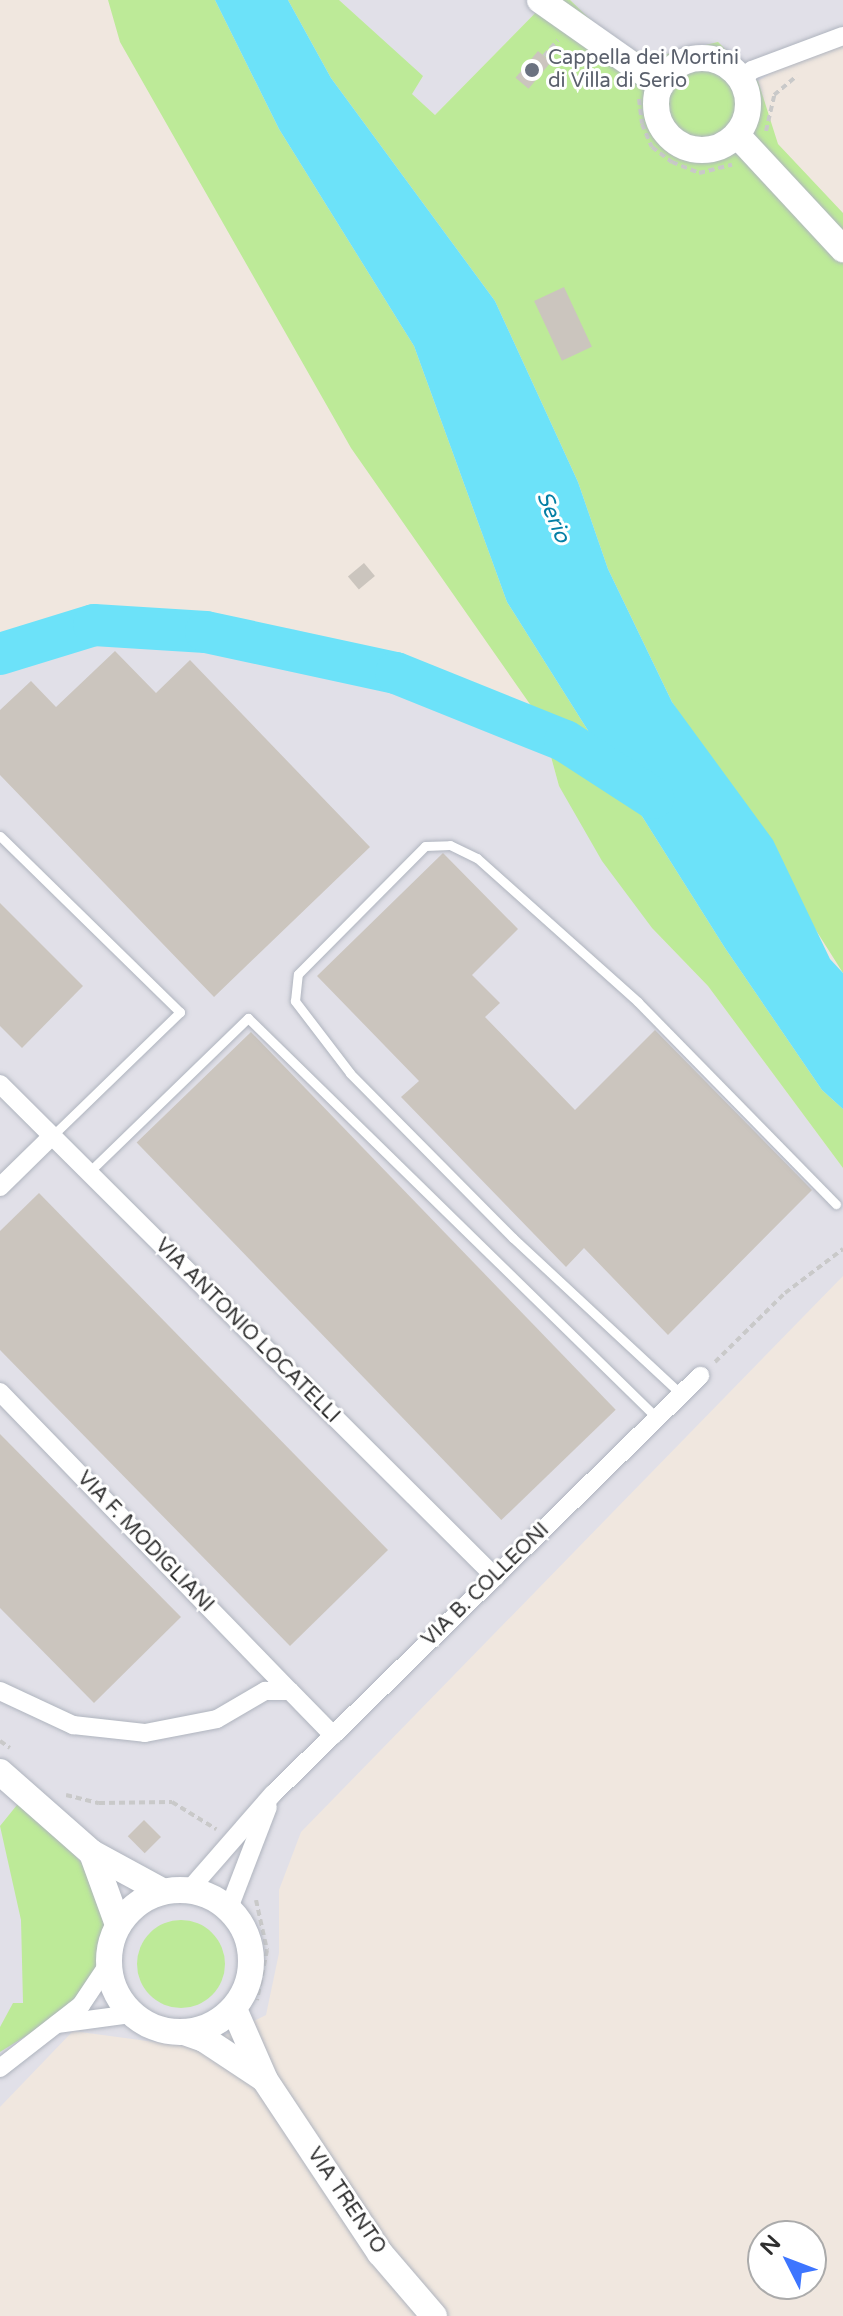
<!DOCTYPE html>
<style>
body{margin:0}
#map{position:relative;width:843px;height:2316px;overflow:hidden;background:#f0e7df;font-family:"Varela Round",sans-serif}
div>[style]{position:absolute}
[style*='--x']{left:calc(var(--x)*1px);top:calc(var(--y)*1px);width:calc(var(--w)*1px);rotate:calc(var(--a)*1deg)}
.industrial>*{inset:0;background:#e1e0e8}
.green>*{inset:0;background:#bdea98}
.round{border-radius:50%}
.water>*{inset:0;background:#6ce2f9}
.river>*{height:42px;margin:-21px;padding:0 21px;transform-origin:21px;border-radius:21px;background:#6ce2f9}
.building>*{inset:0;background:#cbc5be;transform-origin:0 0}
.path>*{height:4px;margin-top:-2px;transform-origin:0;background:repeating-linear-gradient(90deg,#c9c9c9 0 6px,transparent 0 10px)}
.roads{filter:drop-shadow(0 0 2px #afb4be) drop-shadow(0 0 2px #afb4be)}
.lane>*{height:9px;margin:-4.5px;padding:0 4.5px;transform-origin:4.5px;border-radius:4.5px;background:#fff}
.street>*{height:18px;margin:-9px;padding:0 9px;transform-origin:9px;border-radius:9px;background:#fff}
.secondary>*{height:26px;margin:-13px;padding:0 13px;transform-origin:13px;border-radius:13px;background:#fff}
.secondary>.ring{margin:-13px;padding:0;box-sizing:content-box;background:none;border:26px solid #fff;border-radius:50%}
.dots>*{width:22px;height:22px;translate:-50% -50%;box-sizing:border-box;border:4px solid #fff;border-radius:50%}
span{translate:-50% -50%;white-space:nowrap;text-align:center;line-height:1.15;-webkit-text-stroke:6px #fff;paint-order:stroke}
.worship-label{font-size:20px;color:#5b616d}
.left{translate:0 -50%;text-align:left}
.street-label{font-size:20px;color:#2e2e2e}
.water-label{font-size:22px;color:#037ea5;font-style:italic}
.north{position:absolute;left:747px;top:2220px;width:80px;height:80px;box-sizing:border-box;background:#fff;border:2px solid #ababab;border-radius:50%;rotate:312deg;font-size:22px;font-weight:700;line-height:32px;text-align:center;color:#2e2e2e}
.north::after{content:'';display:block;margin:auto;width:28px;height:36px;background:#3d75ff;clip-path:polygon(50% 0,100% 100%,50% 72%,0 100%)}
</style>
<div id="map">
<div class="industrial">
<i style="clip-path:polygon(339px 0,548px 0,435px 115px,411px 94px,422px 77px)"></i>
<i style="clip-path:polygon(570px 0,843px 0,843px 28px,758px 81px,718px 42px,654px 57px,617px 45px)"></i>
<i style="clip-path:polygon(156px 612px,293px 629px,431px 666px,541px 720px,559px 786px,652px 928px,708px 986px,843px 1168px,843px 1276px,301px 1832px,279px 1890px,279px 1953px,266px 2015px,199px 2048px,73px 2031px,0 2107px,0 651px,61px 626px)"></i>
</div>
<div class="green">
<i style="clip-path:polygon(108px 0,215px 0,279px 129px,414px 346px,507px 602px,725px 948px,822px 1090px,843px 1109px,843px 1168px,708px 986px,652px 928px,602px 861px,559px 786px,541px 720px,351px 448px,120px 42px)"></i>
<i style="clip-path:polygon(288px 0,339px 0,423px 76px,412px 94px,435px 115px,548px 0,570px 0,617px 45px,654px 57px,718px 42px,758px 81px,778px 144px,843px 213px,843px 973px,672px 702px,608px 569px,578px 482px,495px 301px,331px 78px)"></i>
<i style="clip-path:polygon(21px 1800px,81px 1862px,105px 1906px,107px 1932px,102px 1975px,84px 2000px,0 2052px,0 2027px,13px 2003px,23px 2003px,21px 1920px,0 1826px)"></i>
<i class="round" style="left:137px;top:1920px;width:88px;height:88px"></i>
</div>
<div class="water">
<i style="clip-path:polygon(215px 0,288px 0,331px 78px,495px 301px,578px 482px,608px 569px,672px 702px,773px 840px,830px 959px,843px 973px,843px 1109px,822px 1090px,725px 948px,507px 602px,414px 346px,279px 129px)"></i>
</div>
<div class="river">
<i style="--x:0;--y:654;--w:98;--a:-17.1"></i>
<i style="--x:94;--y:625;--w:112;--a:3.6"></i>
<i style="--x:206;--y:632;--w:194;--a:12.2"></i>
<i style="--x:396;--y:673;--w:182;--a:21.9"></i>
<i style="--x:565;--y:741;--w:105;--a:32.9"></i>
</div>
<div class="building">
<i style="left:538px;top:51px;width:17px;height:35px;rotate:40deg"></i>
<i style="left:564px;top:287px;width:66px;height:33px;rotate:65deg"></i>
<i style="left:364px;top:563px;width:17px;height:21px;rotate:50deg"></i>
<i style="clip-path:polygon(115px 651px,156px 693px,190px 660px,370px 847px,214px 997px,0 775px,0 710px,31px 681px,56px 707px)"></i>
<i style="clip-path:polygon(443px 853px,518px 929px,472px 975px,500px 1003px,485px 1017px,575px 1110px,655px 1030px,812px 1190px,668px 1335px,584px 1248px,566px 1267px,401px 1097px,419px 1081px,317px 976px)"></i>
<i style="clip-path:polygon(0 903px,83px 986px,22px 1048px,0 1026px)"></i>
<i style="left:251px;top:1032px;width:525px;height:159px;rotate:46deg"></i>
<i style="clip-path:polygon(39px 1193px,388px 1550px,290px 1646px,0 1350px,0 1231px)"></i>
<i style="clip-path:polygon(0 1434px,181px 1617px,94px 1703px,0 1608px)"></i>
<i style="left:144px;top:1820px;width:24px;height:23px;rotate:45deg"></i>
</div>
<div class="path">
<i style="--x:544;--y:56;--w:21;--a:-49"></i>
<i style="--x:639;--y:99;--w:25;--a:83"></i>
<i style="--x:642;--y:124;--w:25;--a:67"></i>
<i style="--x:652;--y:147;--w:25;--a:37"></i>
<i style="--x:672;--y:162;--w:29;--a:22"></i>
<i style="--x:699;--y:173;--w:34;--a:-14"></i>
<i style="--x:766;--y:131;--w:37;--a:-77"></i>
<i style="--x:774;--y:95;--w:30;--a:-40"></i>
<i style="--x:715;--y:1362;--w:98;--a:-44.6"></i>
<i style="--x:785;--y:1293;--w:73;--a:-37.2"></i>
<i style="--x:0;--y:1741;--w:12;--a:35"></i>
<i style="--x:66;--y:1795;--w:34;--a:14"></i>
<i style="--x:99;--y:1803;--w:73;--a:-0.8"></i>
<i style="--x:172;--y:1802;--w:52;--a:31.5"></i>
<i style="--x:256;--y:1900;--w:51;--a:77.6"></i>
<i style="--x:267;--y:1950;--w:51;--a:101.3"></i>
</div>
<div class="roads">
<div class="lane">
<i style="--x:0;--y:836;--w:252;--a:44.4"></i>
<i style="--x:180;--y:1012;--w:178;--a:135.9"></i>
<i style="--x:88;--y:1173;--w:223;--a:-44.1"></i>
<i style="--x:248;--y:1018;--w:572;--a:44.36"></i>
<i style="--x:682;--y:1395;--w:231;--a:-137.1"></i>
<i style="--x:513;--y:1238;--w:232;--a:-134.7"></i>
<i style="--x:350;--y:1073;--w:91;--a:-127.4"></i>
<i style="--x:295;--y:1001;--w:27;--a:-84"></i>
<i style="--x:298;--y:974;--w:180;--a:-45.2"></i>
<i style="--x:425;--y:846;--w:25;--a:-2"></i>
<i style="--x:450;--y:845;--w:30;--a:26"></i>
<i style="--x:477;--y:858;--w:216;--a:41.8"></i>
<i style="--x:638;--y:1002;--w:283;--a:45.6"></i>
</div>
<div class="street">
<i style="--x:742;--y:80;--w:14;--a:-45"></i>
<i style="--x:752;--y:70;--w:97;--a:-20.5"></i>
<i style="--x:0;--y:1084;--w:699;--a:44.88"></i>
<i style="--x:0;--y:1187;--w:73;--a:-44.4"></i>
<i style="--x:0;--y:1392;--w:417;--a:45.9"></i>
<i style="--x:0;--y:1691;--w:81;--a:25"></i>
<i style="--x:73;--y:1725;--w:72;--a:6.3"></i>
<i style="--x:145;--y:1733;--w:73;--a:-11"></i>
<i style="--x:217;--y:1719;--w:56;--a:-30.3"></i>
<i style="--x:265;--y:1691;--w:25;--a:0"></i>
<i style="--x:290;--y:1691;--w:62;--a:45.7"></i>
<i style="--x:190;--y:1889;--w:126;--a:-48.9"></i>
<i style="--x:273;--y:1794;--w:598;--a:-44.39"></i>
<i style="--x:229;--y:1908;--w:108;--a:-68.9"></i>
<i style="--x:57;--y:2024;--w:76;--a:-7.6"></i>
<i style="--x:0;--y:2068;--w:103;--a:-37.9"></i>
<i style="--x:81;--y:2005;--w:50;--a:-56.3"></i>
</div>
<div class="secondary">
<i style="--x:540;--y:0;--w:148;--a:35.1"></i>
<i class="ring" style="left:656px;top:58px;width:66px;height:66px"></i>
<i style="--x:737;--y:135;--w:156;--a:47.1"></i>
<i style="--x:0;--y:1772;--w:123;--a:41.4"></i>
<i style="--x:92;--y:1853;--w:80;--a:28.5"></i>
<i style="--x:92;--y:1853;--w:77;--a:70.1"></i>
<i class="ring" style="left:109px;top:1890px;width:116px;height:116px"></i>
<i style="--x:234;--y:2009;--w:77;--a:66.4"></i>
<i style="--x:265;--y:2080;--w:208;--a:56.4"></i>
<i style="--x:380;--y:2253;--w:83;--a:49.4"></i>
<i style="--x:184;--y:2032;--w:21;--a:19"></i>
<i style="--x:204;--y:2039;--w:71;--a:33.5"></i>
</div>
</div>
<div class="dots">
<i style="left:532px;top:70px;background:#6b7280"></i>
</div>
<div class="worship-label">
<span class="left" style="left:548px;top:70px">Cappella dei Mortini<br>di Villa di Serio</span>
</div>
<div class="street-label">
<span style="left:247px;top:1331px;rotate:45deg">VIA ANTONIO LOCATELLI</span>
<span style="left:145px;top:1542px;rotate:46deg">VIA F. MODIGLIANI</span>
<span style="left:486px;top:1585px;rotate:-44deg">VIA B. COLLEONI</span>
<span style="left:346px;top:2201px;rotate:56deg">VIA TRENTO</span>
</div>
<div class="water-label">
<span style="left:553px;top:517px;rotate:67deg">Serio</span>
</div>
<div class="north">N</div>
</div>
